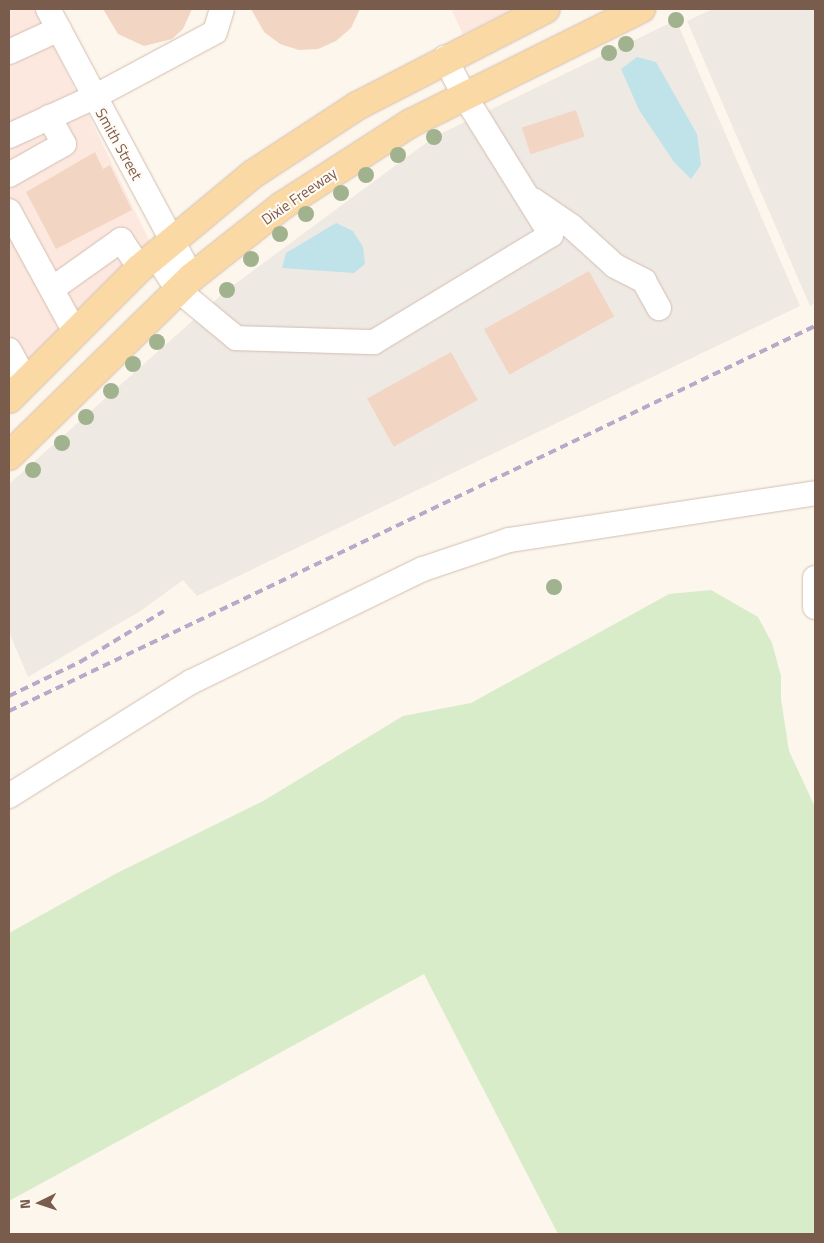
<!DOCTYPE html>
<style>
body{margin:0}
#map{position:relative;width:824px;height:1243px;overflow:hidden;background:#fdf6ec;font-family:"Titillium Web",sans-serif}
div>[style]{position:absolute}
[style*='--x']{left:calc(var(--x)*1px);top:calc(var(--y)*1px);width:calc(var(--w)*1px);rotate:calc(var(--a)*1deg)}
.commercial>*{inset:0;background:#fde8e0}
.industrial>*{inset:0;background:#efe9e4}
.green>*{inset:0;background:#d8ecc9}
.water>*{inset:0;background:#bfe3e8}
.building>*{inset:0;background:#f3d5c3;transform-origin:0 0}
.roads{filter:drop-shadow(0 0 1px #d1beb0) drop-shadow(0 0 1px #d1beb0)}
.minor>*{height:24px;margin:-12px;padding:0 12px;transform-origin:12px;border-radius:12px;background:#fff}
.major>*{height:28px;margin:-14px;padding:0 14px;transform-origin:14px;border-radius:14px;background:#fbd9a5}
.rail>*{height:4px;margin-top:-2px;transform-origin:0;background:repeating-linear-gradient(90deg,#b9a8c9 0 8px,transparent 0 13px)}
.trees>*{width:16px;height:16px;margin:-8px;border-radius:50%;background:#a0b28e}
span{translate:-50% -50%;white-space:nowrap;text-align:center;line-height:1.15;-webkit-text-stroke:4px #fffaf3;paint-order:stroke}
.street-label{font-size:15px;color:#7a5c4d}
.frame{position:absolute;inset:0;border:10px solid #7a5c4d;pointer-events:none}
.north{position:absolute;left:15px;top:1178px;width:50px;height:50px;-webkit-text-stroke:4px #fffaf3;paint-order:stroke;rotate:266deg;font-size:14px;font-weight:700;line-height:20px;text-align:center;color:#7a5c4d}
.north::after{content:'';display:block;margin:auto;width:18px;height:22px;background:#7a5c4d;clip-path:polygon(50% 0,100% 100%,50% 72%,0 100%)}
</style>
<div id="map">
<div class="commercial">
<i style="clip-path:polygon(9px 9px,35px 9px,77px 93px,9px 125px)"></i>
<i style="clip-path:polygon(451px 9px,512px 9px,463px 34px)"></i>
<i style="clip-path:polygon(87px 112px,151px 244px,9px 384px,9px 148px)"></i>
</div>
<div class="industrial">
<i style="clip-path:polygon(713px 9px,815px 9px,815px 303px,810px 306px,687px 21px)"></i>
<i style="clip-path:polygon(676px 20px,800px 306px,197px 596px,183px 580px,142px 610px,28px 677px,9px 632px,9px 484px,227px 290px,434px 137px)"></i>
</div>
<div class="green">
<i style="clip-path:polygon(711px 590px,758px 617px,772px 643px,781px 676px,781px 699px,789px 751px,815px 807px,815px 1234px,558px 1234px,424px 974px,9px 1201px,9px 933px,117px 873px,265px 800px,403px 716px,471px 703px,669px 594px)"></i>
</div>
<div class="water">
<i style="clip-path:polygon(637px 57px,656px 62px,697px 134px,701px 165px,691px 179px,674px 162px,639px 110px,621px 69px)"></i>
<i style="clip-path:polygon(336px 223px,353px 231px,363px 247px,365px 264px,354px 273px,282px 268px,286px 253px)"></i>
</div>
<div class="building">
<i style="clip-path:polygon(103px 9px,192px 9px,183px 29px,172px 39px,144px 46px,118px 34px)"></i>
<i style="clip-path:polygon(251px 9px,360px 9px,351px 28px,336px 41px,318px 49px,299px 50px,280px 44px,264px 32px)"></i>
<i style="left:576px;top:110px;width:28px;height:57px;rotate:72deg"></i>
<i style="clip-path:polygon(95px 152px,103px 169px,110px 165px,132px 210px,56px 249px,26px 192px)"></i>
<i style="left:589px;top:271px;width:52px;height:120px;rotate:61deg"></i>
<i style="left:451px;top:352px;width:55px;height:96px;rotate:61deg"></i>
</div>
<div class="roads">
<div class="minor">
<i style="--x:48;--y:9;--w:304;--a:61.8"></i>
<i style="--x:9;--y:52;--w:55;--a:-24.7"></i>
<i style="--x:9;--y:136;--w:94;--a:-24.6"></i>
<i style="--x:94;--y:97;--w:137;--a:-28.2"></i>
<i style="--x:215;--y:32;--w:24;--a:-73"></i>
<i style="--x:9;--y:175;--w:63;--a:-29.4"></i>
<i style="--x:64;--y:144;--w:31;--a:-119"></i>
<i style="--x:533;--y:200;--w:46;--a:34.4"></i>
<i style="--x:571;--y:226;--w:59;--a:42.3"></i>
<i style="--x:615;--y:266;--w:33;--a:27"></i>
<i style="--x:644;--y:281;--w:31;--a:61"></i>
<i style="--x:9;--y:211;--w:138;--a:61.4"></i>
<i style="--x:155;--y:255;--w:42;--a:56.7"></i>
<i style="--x:178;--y:290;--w:75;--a:39.6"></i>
<i style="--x:236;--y:338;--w:138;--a:1.7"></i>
<i style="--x:374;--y:342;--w:207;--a:-31.2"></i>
<i style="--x:551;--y:235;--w:165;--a:-121.9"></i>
<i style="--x:464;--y:95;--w:42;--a:-117.2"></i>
<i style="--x:52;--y:289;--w:85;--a:-35.4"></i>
<i style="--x:121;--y:240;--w:34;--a:56"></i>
<i style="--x:9;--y:350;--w:37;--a:61"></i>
<i style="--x:815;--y:578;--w:29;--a:90"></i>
<i style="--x:9;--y:796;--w:215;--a:-32.1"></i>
<i style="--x:191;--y:682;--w:258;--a:-26"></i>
<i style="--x:423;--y:569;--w:91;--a:-18.6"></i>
<i style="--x:509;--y:540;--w:310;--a:-8.7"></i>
</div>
<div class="major">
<i style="--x:9;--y:399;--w:185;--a:-45"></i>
<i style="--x:140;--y:268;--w:147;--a:-39.8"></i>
<i style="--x:253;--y:174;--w:124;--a:-33.2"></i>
<i style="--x:357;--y:106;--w:212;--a:-27.2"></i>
<i style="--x:9;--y:456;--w:256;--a:-44.4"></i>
<i style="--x:192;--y:277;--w:115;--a:-38.3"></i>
<i style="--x:282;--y:206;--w:153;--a:-32.8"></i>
<i style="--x:411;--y:123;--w:257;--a:-26.4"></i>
</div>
</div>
<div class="rail">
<i style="--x:9;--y:696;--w:79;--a:-25.6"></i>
<i style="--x:80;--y:662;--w:98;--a:-31.3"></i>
<i style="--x:9;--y:711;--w:893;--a:-25.53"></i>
</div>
<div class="trees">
<i style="left:676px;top:20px"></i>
<i style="left:626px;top:44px"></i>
<i style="left:609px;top:53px"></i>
<i style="left:434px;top:137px"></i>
<i style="left:398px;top:155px"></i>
<i style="left:366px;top:175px"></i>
<i style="left:341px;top:193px"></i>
<i style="left:306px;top:214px"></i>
<i style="left:280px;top:234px"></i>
<i style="left:251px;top:259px"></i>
<i style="left:227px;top:290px"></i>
<i style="left:157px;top:342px"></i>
<i style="left:133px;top:364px"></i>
<i style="left:111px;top:391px"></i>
<i style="left:86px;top:417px"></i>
<i style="left:62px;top:443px"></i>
<i style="left:33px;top:470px"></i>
<i style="left:554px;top:587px"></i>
</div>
<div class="street-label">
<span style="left:119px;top:144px;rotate:61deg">Smith Street</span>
<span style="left:299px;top:196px;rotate:-35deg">Dixie Freeway</span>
</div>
<div class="frame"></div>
<div class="north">N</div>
</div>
